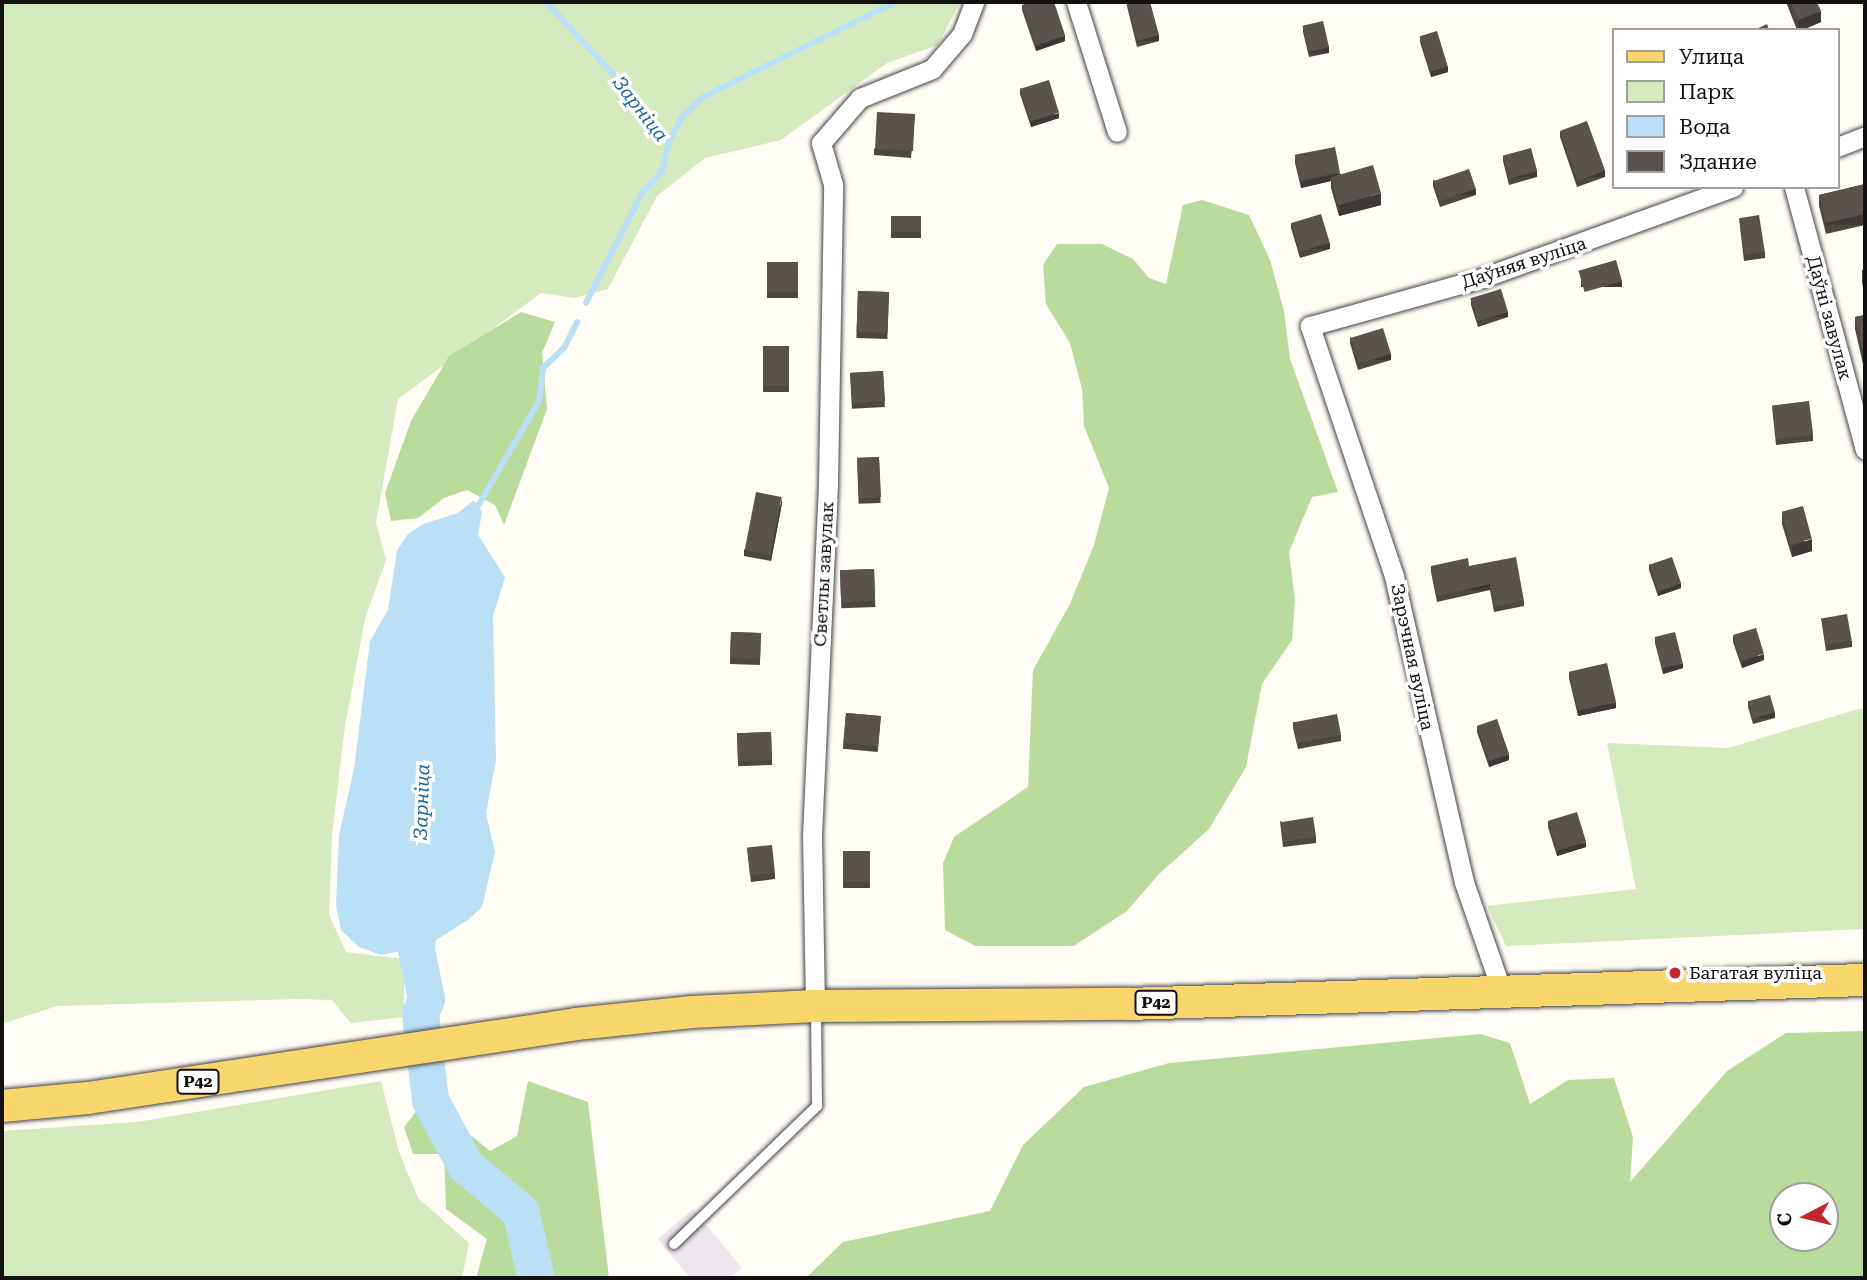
<!DOCTYPE html>
<meta charset="utf-8">
<style>
body{margin:0}
#map{position:relative;width:1867px;height:1280px;overflow:hidden;background:#fffdf5;font-family:"Roboto Serif",serif}
div>[style]{position:absolute}
[style*='--x']{left:calc(var(--x)*1px);top:calc(var(--y)*1px);width:calc(var(--w)*1px);rotate:calc(var(--a)*1deg)}
.industrial>*{inset:0;background:#eee6ef}
.green>*{inset:0;background:#d5ebbd}
.forest>*{inset:0;background:#b9dc9c}
.water>*{inset:0;background:#b9e0f7}
.stream>*{height:6px;margin:-3px;padding:0 3px;transform-origin:3px;border-radius:3px;background:#b9e0f7}
.river>*{height:37px;margin:-18.5px;padding:0 18.5px;transform-origin:18.5px;border-radius:18.5px;background:#b9e0f7}
.roads{filter:drop-shadow(0 0 2px #444) drop-shadow(0 0 2px #444)}
.service>*{height:10px;margin:-5px;padding:0 5px;transform-origin:5px;border-radius:5px;background:#fff}
.minor>*{height:19px;margin:-9.5px;padding:0 9.5px;transform-origin:9.5px;border-radius:9.5px;background:#fff}
.primary>*{height:32px;margin:-16px;padding:0 16px;transform-origin:16px;border-radius:16px;background:#f9d66b}
.wall>*{inset:0;background:#4d4742;transform-origin:0 0}
.shaded-wall>*{inset:0;background:#3f3936;transform-origin:0 0}
.building>*{inset:0;background:#5a524d;transform-origin:0 0}
.dots>*{width:19px;height:19px;translate:-50% -50%;box-sizing:border-box;border:4px solid #fff;border-radius:50%}
span{translate:-50% -50%;white-space:nowrap;text-align:center;line-height:1.15;-webkit-text-stroke:7px #fff;paint-order:stroke}
.shield-label span{padding:2px 5px;background:#fff;border:2px solid;border-radius:5px;-webkit-text-stroke-width:0}
.shield-label{font-size:16px;color:#111;font-weight:700}
.street-label{font-size:18px;color:#111}
.poi-label{font-size:18px;color:#111}
.left{translate:0 -50%;text-align:left}
.water-label{font-size:19px;color:#1768a6;font-style:italic}
.frame{position:absolute;inset:0;border:4px solid #111;pointer-events:none}
.legend{position:absolute;left:1612px;top:28px;width:228px;height:161px;box-sizing:border-box;background:#fff;border:2px solid #a0a0a0;margin:0;padding:9px 12px;list-style:none;font-size:21px;color:#111}
.legend li{display:flex;align-items:center;gap:14px;height:35px}
.legend b{width:35px;border:2px solid #a0a0a0}
.north{position:absolute;left:1769px;top:1182px;width:70px;height:70px;box-sizing:border-box;background:#fff;border:2px solid #a0a0a0;border-radius:50%;rotate:263deg;font-size:19px;font-weight:700;line-height:28px;text-align:center;color:#111}
.north::after{content:'';display:block;margin:auto;width:24px;height:32px;background:#c4262e;clip-path:polygon(50% 0,100% 100%,50% 72%,0 100%)}
</style>
<div id="map">
<div class="industrial">
<i style="clip-path:polygon(693px 1209px,742px 1268px,730px 1278px,690px 1278px,658px 1239px)"></i>
</div>
<div class="green">
<i style="clip-path:polygon(2px 2px,960px 2px,938px 45px,887px 63px,781px 140px,705px 158px,657px 196px,608px 289px,574px 298px,541px 293px,398px 399px,376px 523px,386px 560px,365px 619px,345px 726px,332px 835px,329px 915px,346px 952px,404px 959px,404px 1017px,351px 1023px,332px 1000px,297px 999px,57px 1006px,2px 1024px)"></i>
<i style="clip-path:polygon(1865px 707px,1865px 929px,1506px 946px,1487px 906px,1636px 889px,1607px 743px,1728px 748px)"></i>
<i style="clip-path:polygon(381px 1081px,399px 1152px,418px 1198px,469px 1243px,462px 1278px,2px 1278px,2px 1131px,137px 1122px)"></i>
</div>
<div class="forest">
<i style="clip-path:polygon(1202px 200px,1249px 215px,1270px 260px,1284px 311px,1290px 359px,1338px 492px,1312px 497px,1289px 552px,1295px 601px,1292px 640px,1262px 684px,1246px 767px,1209px 829px,1158px 875px,1127px 911px,1074px 946px,975px 946px,945px 930px,943px 863px,954px 837px,1028px 787px,1033px 670px,1070px 604px,1094px 545px,1109px 488px,1084px 426px,1082px 389px,1070px 343px,1046px 304px,1043px 265px,1057px 244px,1102px 244px,1133px 259px,1149px 278px,1166px 284px,1183px 205px)"></i>
<i style="clip-path:polygon(521px 312px,555px 322px,542px 353px,547px 409px,504px 525px,495px 505px,467px 490px,444px 498px,418px 518px,391px 521px,385px 493px,411px 421px,449px 356px)"></i>
<i style="clip-path:polygon(evenodd,1865px 1031px,1865px 1278px,806px 1278px,843px 1242px,990px 1211px,1023px 1145px,1084px 1087px,1169px 1063px,1480px 1034px,1510px 1043px,1530px 1104px,1568px 1080px,1614px 1078px,1633px 1137px,1630px 1182px,1727px 1071px,1786px 1033px,1865px 1031px,1783px 1196px,1825px 1196px,1825px 1238px,1783px 1238px,1783px 1196px)"></i>
<i style="clip-path:polygon(528px 1081px,588px 1102px,609px 1278px,476px 1278px,487px 1239px,446px 1209px,444px 1154px,413px 1154px,404px 1127px,418px 1109px,446px 1115px,490px 1151px,517px 1136px)"></i>
</div>
<div class="water">
<i style="clip-path:polygon(474px 500px,482px 512px,478px 535px,505px 577px,493px 616px,496px 761px,486px 813px,495px 852px,482px 907px,469px 919px,427px 946px,381px 955px,359px 947px,341px 930px,336px 906px,339px 835px,354px 769px,370px 641px,388px 610px,397px 551px,407px 535px,423px 524px,458px 513px)"></i>
</div>
<div class="stream">
<i style="--x:546;--y:2;--w:119;--a:47"></i>
<i style="--x:627;--y:89;--w:46;--a:57.3"></i>
<i style="--x:652;--y:128;--w:22;--a:39"></i>
<i style="--x:669;--y:142;--w:30;--a:104"></i>
<i style="--x:662;--y:171;--w:30;--a:132"></i>
<i style="--x:642;--y:193;--w:123;--a:117"></i>
<i style="--x:669;--y:142;--w:28;--a:-63"></i>
<i style="--x:682;--y:117;--w:29;--a:-44"></i>
<i style="--x:703;--y:97;--w:214;--a:-26.3"></i>
<i style="--x:478;--y:506;--w:121;--a:-59.8"></i>
<i style="--x:539;--y:401;--w:33;--a:-83"></i>
<i style="--x:543;--y:368;--w:29;--a:-44"></i>
<i style="--x:564;--y:348;--w:29;--a:-63"></i>
</div>
<div class="river">
<i style="--x:418;--y:899;--w:51;--a:92.2"></i>
<i style="--x:416;--y:950;--w:50;--a:78.5"></i>
<i style="--x:426;--y:999;--w:15;--a:113"></i>
<i style="--x:420;--y:1013;--w:88;--a:83.4"></i>
<i style="--x:430;--y:1100;--w:74;--a:61.7"></i>
<i style="--x:465;--y:1165;--w:72;--a:39.9"></i>
<i style="--x:520;--y:1211;--w:69;--a:76.6"></i>
</div>
<div class="roads">
<div class="service">
<i style="--x:674;--y:1244;--w:199;--a:-44"></i>
<i style="--x:817;--y:1106;--w:95;--a:-90.6"></i>
</div>
<div class="minor">
<i style="--x:1076;--y:2;--w:136;--a:72.5"></i>
<i style="--x:1837;--y:147;--w:30;--a:-21"></i>
<i style="--x:1794;--y:187;--w:272;--a:74.9"></i>
<i style="--x:1502;--y:992;--w:116;--a:-109.1"></i>
<i style="--x:1464;--y:882;--w:314;--a:-102.9"></i>
<i style="--x:1394;--y:576;--w:264;--a:-108.6"></i>
<i style="--x:1310;--y:326;--w:179;--a:-15.6"></i>
<i style="--x:1482;--y:278;--w:267;--a:-19.9"></i>
<i style="--x:815;--y:1006;--w:170;--a:-91"></i>
<i style="--x:812;--y:836;--w:353;--a:-87.4"></i>
<i style="--x:828;--y:483;--w:299;--a:-89"></i>
<i style="--x:833;--y:184;--w:43;--a:-106.3"></i>
<i style="--x:821;--y:143;--w:60;--a:-49.1"></i>
<i style="--x:860;--y:98;--w:78;--a:-21.9"></i>
<i style="--x:932;--y:69;--w:46;--a:-49.4"></i>
<i style="--x:962;--y:34;--w:34;--a:-69"></i>
</div>
<div class="primary">
<i style="--x:2;--y:1106;--w:86;--a:-5.3"></i>
<i style="--x:88;--y:1098;--w:494;--a:-8.6"></i>
<i style="--x:576;--y:1024;--w:117;--a:-5.9"></i>
<i style="--x:692;--y:1012;--w:123;--a:-2.8"></i>
<i style="--x:815;--y:1006;--w:313;--a:-0.4"></i>
<i style="--x:1128;--y:1004;--w:737;--a:-1.87"></i>
</div>
</div>
<div class="wall">
<i style="clip-path:polygon(1126px 2px,1150px 2px,1159px 41px,1137px 47px)"></i>
<i style="clip-path:polygon(1786px 2px,1817px 2px,1821px 22px,1802px 30px,1797px 30px)"></i>
<i style="clip-path:polygon(1022px 5px,1065px 41px,1036px 51px,1022px 10px)"></i>
<i style="clip-path:polygon(1303px 26px,1329px 53px,1309px 57px,1303px 32px)"></i>
<i style="clip-path:polygon(1420px 36px,1448px 72px,1431px 77px,1420px 42px)"></i>
<i style="clip-path:polygon(1020px 88px,1059px 118px,1031px 127px,1020px 94px)"></i>
<i style="clip-path:polygon(915px 114px,911px 158px,874px 155px,874px 149px)"></i>
<i style="clip-path:polygon(1560px 131px,1605px 177px,1577px 187px,1560px 137px)"></i>
<i style="clip-path:polygon(1503px 156px,1537px 177px,1509px 185px,1503px 161px)"></i>
<i style="clip-path:polygon(1295px 157px,1340px 174px,1381px 205px,1339px 216px,1331px 188px,1331px 181px,1301px 188px,1295px 163px)"></i>
<i style="clip-path:polygon(1433px 180px,1476px 195px,1440px 207px,1433px 186px)"></i>
<i style="clip-path:polygon(1865px 184px,1865px 225px,1826px 234px,1819px 206px,1819px 195px)"></i>
<i style="left:921px;top:216px;width:22px;height:30px;rotate:90deg"></i>
<i style="clip-path:polygon(1739px 218px,1765px 252px,1765px 258px,1744px 261px)"></i>
<i style="clip-path:polygon(1291px 223px,1330px 249px,1300px 258px,1291px 228px)"></i>
<i style="left:767px;top:262px;width:31px;height:36px"></i>
<i style="clip-path:polygon(1865px 269px,1865px 301px,1862px 282px,1862px 270px)"></i>
<i style="left:858px;top:291px;width:31px;height:47px;rotate:2deg"></i>
<i style="clip-path:polygon(1471px 299px,1508px 317px,1478px 327px,1471px 305px)"></i>
<i style="clip-path:polygon(1865px 315px,1865px 373px,1855px 329px,1855px 317px)"></i>
<i style="clip-path:polygon(1350px 337px,1391px 360px,1358px 370px,1350px 343px)"></i>
<i style="left:763px;top:346px;width:26px;height:46px"></i>
<i style="left:883px;top:371px;width:36px;height:33px;rotate:87deg"></i>
<i style="clip-path:polygon(1772px 406px,1813px 435px,1813px 441px,1776px 445px)"></i>
<i style="left:879px;top:457px;width:46px;height:22px;rotate:88deg"></i>
<i style="clip-path:polygon(782px 503px,771px 561px,744px 556px,744px 550px)"></i>
<i style="clip-path:polygon(1782px 513px,1812px 551px,1792px 557px,1782px 524px)"></i>
<i style="clip-path:polygon(1649px 564px,1681px 588px,1658px 596px,1649px 570px)"></i>
<i style="clip-path:polygon(1431px 566px,1469px 566px,1524px 601px,1524px 606px,1494px 612px,1490px 590px,1437px 602px,1431px 572px)"></i>
<i style="left:874px;top:569px;width:38px;height:34px;rotate:88deg"></i>
<i style="clip-path:polygon(1821px 618px,1852px 641px,1852px 647px,1826px 651px)"></i>
<i style="left:731px;top:632px;width:30px;height:32px;rotate:2deg"></i>
<i style="clip-path:polygon(1733px 636px,1764px 660px,1742px 668px,1733px 642px)"></i>
<i style="clip-path:polygon(1655px 637px,1683px 668px,1663px 674px,1655px 643px)"></i>
<i style="clip-path:polygon(1569px 672px,1616px 708px,1578px 716px,1569px 678px)"></i>
<i style="clip-path:polygon(1748px 701px,1775px 718px,1753px 724px,1748px 707px)"></i>
<i style="left:846px;top:713px;width:35px;height:36px;rotate:5deg"></i>
<i style="clip-path:polygon(1293px 722px,1341px 735px,1341px 741px,1298px 749px,1293px 728px)"></i>
<i style="clip-path:polygon(1477px 726px,1509px 760px,1489px 767px,1477px 732px)"></i>
<i style="left:771px;top:732px;width:33px;height:34px;rotate:88deg"></i>
<i style="clip-path:polygon(1280px 821px,1316px 837px,1316px 843px,1283px 847px)"></i>
<i style="clip-path:polygon(1548px 821px,1586px 847px,1557px 856px,1548px 827px)"></i>
<i style="clip-path:polygon(747px 848px,775px 873px,775px 879px,751px 882px)"></i>
<i style="left:843px;top:851px;width:27px;height:37px"></i>
</div>
<div class="shaded-wall">
<i style="clip-path:polygon(1821px 11px,1821px 22px,1802px 30px,1798px 30px,1798px 20px)"></i>
<i style="clip-path:polygon(1065px 35px,1065px 41px,1036px 51px,1036px 46px)"></i>
<i style="left:1159px;top:35px;width:6px;height:23px;rotate:90deg"></i>
<i style="left:1329px;top:47px;width:6px;height:20px;rotate:90deg"></i>
<i style="clip-path:polygon(1448px 66px,1448px 72px,1431px 77px,1431px 71px)"></i>
<i style="clip-path:polygon(1059px 113px,1059px 118px,1031px 127px,1031px 121px)"></i>
<i style="left:1537px;top:171px;width:6px;height:29px;rotate:90deg"></i>
<i style="left:1605px;top:171px;width:6px;height:30px;rotate:90deg"></i>
<i style="clip-path:polygon(1340px 173px,1340px 179px,1331px 177px,1331px 181px,1301px 188px,1301px 182px)"></i>
<i style="left:1476px;top:189px;width:6px;height:38px;rotate:90deg"></i>
<i style="clip-path:polygon(1381px 193px,1381px 205px,1339px 216px,1339px 205px)"></i>
<i style="left:1865px;top:214px;width:11px;height:40px;rotate:90deg"></i>
<i style="left:1330px;top:243px;width:6px;height:31px;rotate:90deg"></i>
<i style="left:1622px;top:281px;width:6px;height:41px;rotate:90deg"></i>
<i style="left:1508px;top:312px;width:5px;height:32px;rotate:90deg"></i>
<i style="left:1391px;top:354px;width:6px;height:34px;rotate:90deg"></i>
<i style="clip-path:polygon(782px 497px,782px 503px,771px 561px,771px 555px)"></i>
<i style="clip-path:polygon(1812px 539px,1812px 551px,1792px 557px,1792px 546px)"></i>
<i style="clip-path:polygon(1681px 583px,1681px 588px,1658px 596px,1658px 590px)"></i>
<i style="left:1490px;top:584px;width:6px;height:54px;rotate:90deg"></i>
<i style="clip-path:polygon(1764px 654px,1764px 660px,1742px 668px,1742px 662px)"></i>
<i style="clip-path:polygon(1683px 663px,1683px 668px,1663px 674px,1663px 668px)"></i>
<i style="clip-path:polygon(1616px 702px,1616px 708px,1578px 716px,1578px 711px)"></i>
<i style="left:1775px;top:712px;width:6px;height:23px;rotate:90deg"></i>
<i style="clip-path:polygon(1509px 754px,1509px 760px,1489px 767px,1489px 761px)"></i>
<i style="clip-path:polygon(1586px 842px,1586px 847px,1557px 856px,1557px 850px)"></i>
</div>
<div class="building">
<i style="clip-path:polygon(1030px 2px,1054px 2px,1065px 35px,1036px 46px,1022px 5px)"></i>
<i style="clip-path:polygon(1127px 2px,1150px 2px,1159px 35px,1137px 41px)"></i>
<i style="clip-path:polygon(1791px 2px,1817px 2px,1821px 11px,1798px 20px)"></i>
<i style="left:1323px;top:21px;width:27px;height:21px;rotate:77deg"></i>
<i style="clip-path:polygon(1767px 24px,1769px 30px,1754px 30px)"></i>
<i style="left:1437px;top:31px;width:37px;height:18px;rotate:73deg"></i>
<i style="left:1049px;top:80px;width:34px;height:30px;rotate:73deg"></i>
<i style="left:877px;top:112px;width:38px;height:37px;rotate:3deg"></i>
<i style="left:1587px;top:121px;width:53px;height:29px;rotate:70deg"></i>
<i style="left:1335px;top:147px;width:26px;height:41px;rotate:79deg"></i>
<i style="left:1531px;top:148px;width:24px;height:29px;rotate:75deg"></i>
<i style="left:1373px;top:165px;width:29px;height:44px;rotate:74deg"></i>
<i style="left:1469px;top:169px;width:21px;height:38px;rotate:71deg"></i>
<i style="clip-path:polygon(1865px 184px,1865px 214px,1826px 223px,1819px 195px)"></i>
<i style="left:1321px;top:214px;width:30px;height:31px;rotate:73deg"></i>
<i style="left:1759px;top:215px;width:37px;height:20px;rotate:81deg"></i>
<i style="left:921px;top:216px;width:16px;height:30px;rotate:90deg"></i>
<i style="left:1616px;top:260px;width:22px;height:39px;rotate:74deg"></i>
<i style="left:767px;top:262px;width:31px;height:30px"></i>
<i style="clip-path:polygon(1865px 269px,1865px 290px,1862px 270px)"></i>
<i style="left:1501px;top:289px;width:24px;height:32px;rotate:73deg"></i>
<i style="left:858px;top:291px;width:31px;height:41px;rotate:2deg"></i>
<i style="clip-path:polygon(1865px 315px,1865px 362px,1855px 317px)"></i>
<i style="left:1383px;top:328px;width:27px;height:34px;rotate:73deg"></i>
<i style="left:763px;top:346px;width:26px;height:40px"></i>
<i style="left:883px;top:371px;width:30px;height:33px;rotate:86deg"></i>
<i style="left:1809px;top:401px;width:34px;height:37px;rotate:83deg"></i>
<i style="left:879px;top:457px;width:40px;height:22px;rotate:87deg"></i>
<i style="left:756px;top:492px;width:26px;height:59px;rotate:11deg"></i>
<i style="left:1803px;top:506px;width:34px;height:22px;rotate:75deg"></i>
<i style="clip-path:polygon(1516px 557px,1524px 601px,1494px 606px,1490px 584px,1437px 596px,1431px 566px,1468px 558px,1469px 566px)"></i>
<i style="left:1672px;top:557px;width:28px;height:24px;rotate:71deg"></i>
<i style="left:874px;top:569px;width:32px;height:34px;rotate:88deg"></i>
<i style="left:1847px;top:614px;width:27px;height:26px;rotate:80deg"></i>
<i style="left:1756px;top:628px;width:27px;height:24px;rotate:73deg"></i>
<i style="left:731px;top:632px;width:30px;height:26px;rotate:2deg"></i>
<i style="left:1675px;top:632px;width:32px;height:21px;rotate:76deg"></i>
<i style="left:1607px;top:663px;width:40px;height:39px;rotate:77deg"></i>
<i style="left:1770px;top:695px;width:18px;height:23px;rotate:74deg"></i>
<i style="left:846px;top:713px;width:35px;height:30px;rotate:5deg"></i>
<i style="left:1337px;top:714px;width:21px;height:45px;rotate:79deg"></i>
<i style="left:1497px;top:719px;width:37px;height:21px;rotate:71deg"></i>
<i style="left:771px;top:732px;width:28px;height:34px;rotate:88deg"></i>
<i style="left:1577px;top:812px;width:31px;height:30px;rotate:73deg"></i>
<i style="left:1313px;top:817px;width:20px;height:33px;rotate:81deg"></i>
<i style="left:772px;top:845px;width:28px;height:25px;rotate:84deg"></i>
<i style="left:843px;top:851px;width:27px;height:31px"></i>
</div>
<div class="dots">
<i style="left:1675px;top:973px;background:#c4262e"></i>
</div>
<div class="shield-label">
<span style="left:1156px;top:1003px">Р42</span>
<span style="left:198px;top:1082px">Р42</span>
</div>
<div class="street-label">
<span style="left:1524px;top:263px;rotate:-18deg">Даўняя вуліца</span>
<span style="left:1829px;top:318px;rotate:75deg">Даўні завулак</span>
<span style="left:824px;top:574px;rotate:-87deg">Светлы завулак</span>
<span style="left:1412px;top:657px;rotate:78deg">Зарэчная вуліца</span>
</div>
<div class="poi-label">
<span class="left" style="left:1689px;top:973px">Багатая вуліца</span>
</div>
<div class="water-label">
<span style="left:640px;top:109px;rotate:52deg">Зарніца</span>
<span style="left:422px;top:802px;rotate:-88deg">Зарніца</span>
</div>
<div class="frame"></div>
<ul class="legend">
<li><b style="height:9px;background:#f9d66b"></b>Улица</li>
<li><b style="height:19px;background:#d5ebbd"></b>Парк</li>
<li><b style="height:19px;background:#b9e0f7"></b>Вода</li>
<li><b style="height:19px;background:#5a524d"></b>Здание</li>
</ul>
<div class="north">С</div>
</div>
